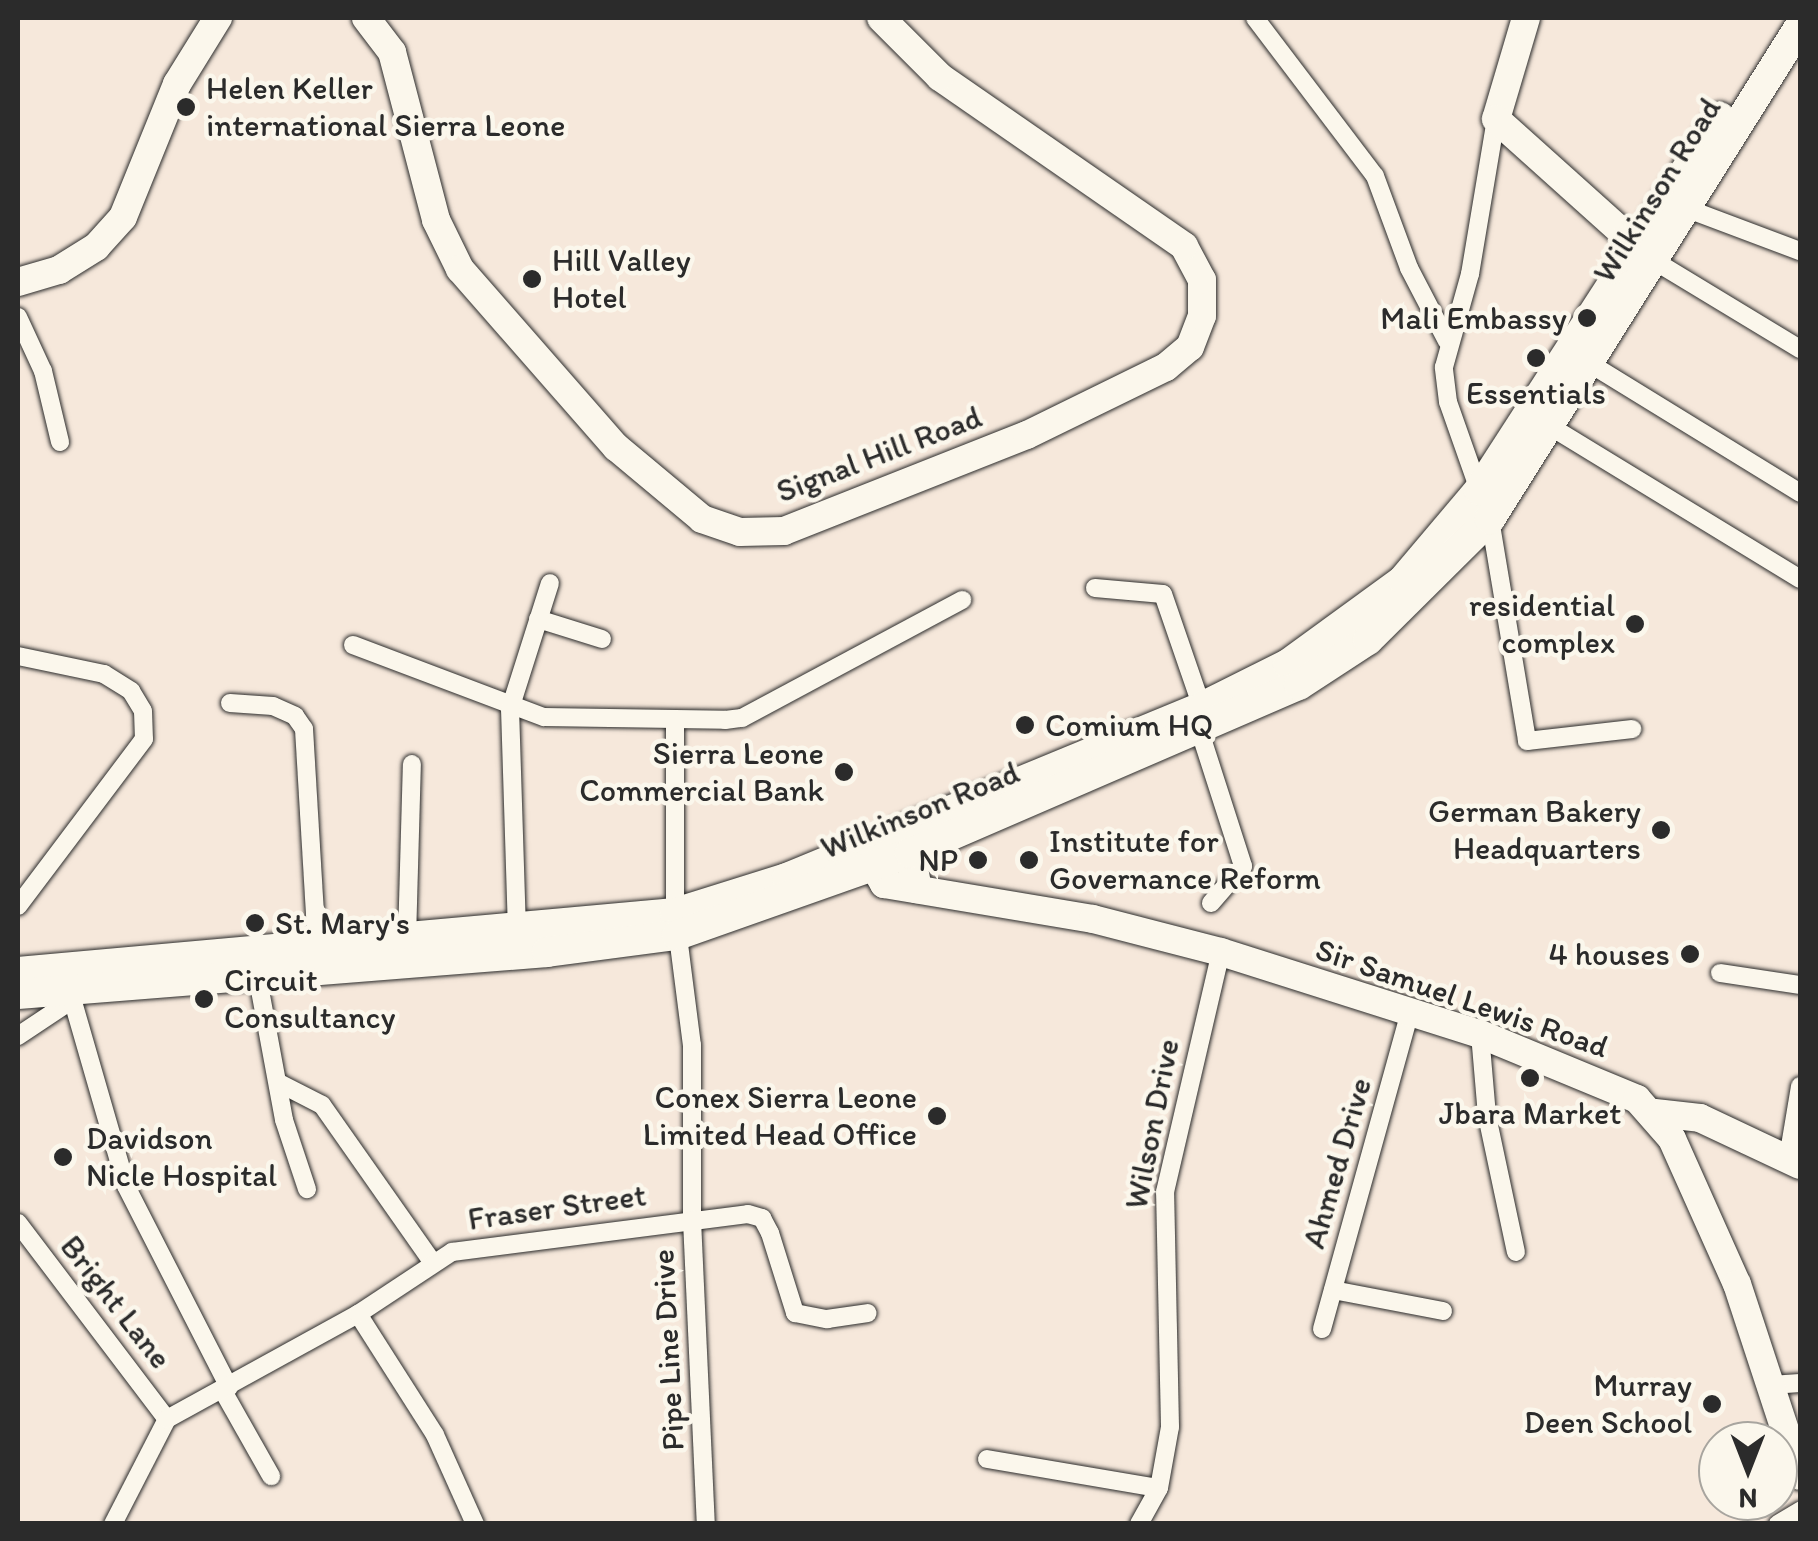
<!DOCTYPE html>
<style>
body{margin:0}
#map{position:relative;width:1818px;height:1541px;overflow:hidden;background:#f6e8db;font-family:Itim,sans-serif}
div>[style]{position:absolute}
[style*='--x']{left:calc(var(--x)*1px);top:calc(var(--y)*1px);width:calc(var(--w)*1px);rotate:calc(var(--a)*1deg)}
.roads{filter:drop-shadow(0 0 2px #2b2b2b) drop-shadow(0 0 2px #2b2b2b)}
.street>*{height:18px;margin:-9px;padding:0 9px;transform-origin:9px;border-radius:9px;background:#fbf7ec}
.secondary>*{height:28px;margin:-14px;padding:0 14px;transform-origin:14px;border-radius:14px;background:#fbf7ec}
.primary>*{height:30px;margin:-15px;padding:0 15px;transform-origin:15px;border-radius:15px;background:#fbf7ec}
.dots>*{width:28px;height:28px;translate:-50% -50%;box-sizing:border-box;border:5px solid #fbf7ec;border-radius:50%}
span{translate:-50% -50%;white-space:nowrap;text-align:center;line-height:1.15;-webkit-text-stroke:9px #fbf7ec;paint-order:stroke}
.poi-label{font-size:32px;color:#2b2b2b}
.left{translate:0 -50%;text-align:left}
.right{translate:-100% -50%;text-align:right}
.street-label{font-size:32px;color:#2b2b2b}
.frame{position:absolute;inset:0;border:20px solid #2b2b2b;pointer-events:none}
.north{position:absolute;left:1698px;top:1421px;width:100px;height:100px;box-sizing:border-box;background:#fbf7ec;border:2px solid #a8a59f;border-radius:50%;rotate:180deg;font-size:28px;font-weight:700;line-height:40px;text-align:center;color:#2b2b2b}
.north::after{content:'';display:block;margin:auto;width:35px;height:45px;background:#2b2b2b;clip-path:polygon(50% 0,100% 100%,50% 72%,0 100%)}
</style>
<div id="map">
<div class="roads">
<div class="street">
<i style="--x:1255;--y:18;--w:198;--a:52.8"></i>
<i style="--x:1375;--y:176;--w:98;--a:69.7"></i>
<i style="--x:1409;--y:268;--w:82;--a:62.5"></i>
<i style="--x:1688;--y:209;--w:120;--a:20.6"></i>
<i style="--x:1653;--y:260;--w:172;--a:31.2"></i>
<i style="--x:18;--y:317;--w:60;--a:65.2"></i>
<i style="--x:43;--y:371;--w:73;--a:76.5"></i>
<i style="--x:1589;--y:363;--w:248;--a:31.6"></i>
<i style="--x:1548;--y:425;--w:295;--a:31.4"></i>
<i style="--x:1479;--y:490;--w:93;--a:-109.4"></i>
<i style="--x:1448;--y:402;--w:35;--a:-97"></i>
<i style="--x:1444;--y:367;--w:97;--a:-74.4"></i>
<i style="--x:1470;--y:274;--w:157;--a:-80.5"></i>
<i style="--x:1490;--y:519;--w:225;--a:80.5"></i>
<i style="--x:1527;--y:741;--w:106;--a:-6.5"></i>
<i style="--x:1095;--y:588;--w:68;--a:5"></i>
<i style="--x:1163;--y:594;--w:120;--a:71"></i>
<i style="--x:538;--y:619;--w:67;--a:17.4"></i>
<i style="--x:353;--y:645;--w:204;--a:20.7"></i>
<i style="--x:544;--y:717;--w:181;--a:0.9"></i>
<i style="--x:725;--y:720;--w:17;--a:-7"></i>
<i style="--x:742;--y:718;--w:250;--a:-28.2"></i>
<i style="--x:18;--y:656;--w:88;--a:11.8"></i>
<i style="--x:104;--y:674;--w:32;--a:32"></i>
<i style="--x:131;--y:691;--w:23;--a:59"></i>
<i style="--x:143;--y:711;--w:28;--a:88"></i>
<i style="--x:144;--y:739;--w:209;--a:127"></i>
<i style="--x:230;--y:703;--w:43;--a:4"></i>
<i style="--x:273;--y:706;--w:24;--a:24"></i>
<i style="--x:295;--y:716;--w:16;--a:55"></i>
<i style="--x:304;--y:729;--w:217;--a:86.6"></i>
<i style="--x:675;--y:722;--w:191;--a:90"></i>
<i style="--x:675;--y:913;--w:133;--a:82.7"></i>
<i style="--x:692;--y:1045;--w:175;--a:90"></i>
<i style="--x:692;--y:1220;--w:304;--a:87.4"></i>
<i style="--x:1200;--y:732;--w:141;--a:72.2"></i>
<i style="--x:1243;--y:866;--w:49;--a:130.9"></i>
<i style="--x:517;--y:931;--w:222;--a:-91.8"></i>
<i style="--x:510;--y:709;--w:132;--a:-72.4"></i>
<i style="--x:407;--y:939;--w:175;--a:-88.4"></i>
<i style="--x:1720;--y:973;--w:81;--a:8.5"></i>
<i style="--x:257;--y:974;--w:148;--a:79.5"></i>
<i style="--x:284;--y:1120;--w:73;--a:71.6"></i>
<i style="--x:67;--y:981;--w:213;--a:73.9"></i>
<i style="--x:126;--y:1186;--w:226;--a:62.9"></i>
<i style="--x:1480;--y:1034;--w:82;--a:85.1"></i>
<i style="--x:1487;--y:1116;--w:139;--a:78"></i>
<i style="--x:18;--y:1036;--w:65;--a:-33.7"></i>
<i style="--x:279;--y:1083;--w:48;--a:27.1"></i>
<i style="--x:322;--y:1105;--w:189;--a:54.9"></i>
<i style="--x:1788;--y:1158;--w:73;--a:-80.5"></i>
<i style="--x:18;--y:1223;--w:246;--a:52.8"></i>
<i style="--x:1333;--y:1290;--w:112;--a:10.8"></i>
<i style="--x:358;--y:1314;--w:143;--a:57.5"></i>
<i style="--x:435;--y:1435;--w:98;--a:65.8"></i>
<i style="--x:1322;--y:1329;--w:329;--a:-74.5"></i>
<i style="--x:1771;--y:1385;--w:29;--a:-4"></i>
<i style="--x:223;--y:1391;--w:98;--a:60.5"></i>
<i style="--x:987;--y:1459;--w:174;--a:9.6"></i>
<i style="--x:113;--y:1524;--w:118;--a:-62.8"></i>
<i style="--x:167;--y:1419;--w:218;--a:-28.8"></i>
<i style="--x:358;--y:1314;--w:113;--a:-33.4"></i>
<i style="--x:452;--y:1252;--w:298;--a:-7.3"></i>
<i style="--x:748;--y:1214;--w:15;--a:16"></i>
<i style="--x:762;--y:1218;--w:17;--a:62"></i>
<i style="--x:770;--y:1233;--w:84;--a:72.6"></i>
<i style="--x:795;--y:1313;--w:33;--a:11"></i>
<i style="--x:827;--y:1319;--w:41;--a:-8.3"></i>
<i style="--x:1139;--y:1524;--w:41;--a:-60.9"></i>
<i style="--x:1159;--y:1488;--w:62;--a:-79.8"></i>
<i style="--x:1170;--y:1427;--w:235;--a:-91.2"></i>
<i style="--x:1165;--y:1192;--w:246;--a:-76.9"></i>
<i style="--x:1778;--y:1524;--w:26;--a:-31"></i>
</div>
<div class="secondary">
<i style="--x:366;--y:18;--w:43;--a:52.6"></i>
<i style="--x:392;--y:52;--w:174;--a:75.3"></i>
<i style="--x:436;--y:220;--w:55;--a:63.9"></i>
<i style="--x:460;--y:269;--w:237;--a:48.8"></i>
<i style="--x:616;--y:447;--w:112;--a:39.9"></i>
<i style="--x:702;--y:519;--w:40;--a:18.9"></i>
<i style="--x:740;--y:532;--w:44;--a:-1.3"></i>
<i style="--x:784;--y:531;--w:261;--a:-21.6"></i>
<i style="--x:1027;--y:435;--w:155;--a:-26.1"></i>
<i style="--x:1166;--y:367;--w:31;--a:-40"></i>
<i style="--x:1190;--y:347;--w:33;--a:-69"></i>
<i style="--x:1202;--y:316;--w:36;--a:-90"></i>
<i style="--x:1202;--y:280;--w:38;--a:-118"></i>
<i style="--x:1184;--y:246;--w:297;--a:-145.3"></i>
<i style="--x:940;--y:77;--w:83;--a:-135"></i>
<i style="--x:1526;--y:18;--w:105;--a:106.5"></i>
<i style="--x:1496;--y:119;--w:210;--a:41.9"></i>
<i style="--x:18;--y:282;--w:43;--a:-16.3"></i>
<i style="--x:59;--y:270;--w:44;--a:-31.9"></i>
<i style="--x:96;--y:247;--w:40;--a:-48"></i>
<i style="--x:123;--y:217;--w:144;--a:-67.9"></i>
<i style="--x:177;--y:84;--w:78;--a:-58.2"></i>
<i style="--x:863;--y:848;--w:42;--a:59.7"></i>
<i style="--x:884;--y:884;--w:212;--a:9.5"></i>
<i style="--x:1093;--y:919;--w:132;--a:14.5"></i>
<i style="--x:1221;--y:952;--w:272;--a:17.6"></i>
<i style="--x:1480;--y:1034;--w:170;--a:22.5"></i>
<i style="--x:1637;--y:1099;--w:53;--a:48.8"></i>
<i style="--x:1672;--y:1139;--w:159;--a:65.9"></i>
<i style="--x:1737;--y:1284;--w:202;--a:71.8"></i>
<i style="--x:1655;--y:1113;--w:45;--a:6.3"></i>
<i style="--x:1700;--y:1118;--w:110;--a:25.2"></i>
</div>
<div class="primary">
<i style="--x:910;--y:853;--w:36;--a:79"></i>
<i style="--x:18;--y:972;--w:660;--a:-5.13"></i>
<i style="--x:675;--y:913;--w:117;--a:-17.4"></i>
<i style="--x:787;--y:878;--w:449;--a:-22.4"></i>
<i style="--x:1202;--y:707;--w:96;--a:-26.6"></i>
<i style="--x:1288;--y:664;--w:142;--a:-36.1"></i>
<i style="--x:1403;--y:580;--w:118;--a:-49.8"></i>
<i style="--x:1479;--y:490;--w:444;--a:-57.1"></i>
<i style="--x:18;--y:994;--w:531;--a:-4.54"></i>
<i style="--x:547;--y:952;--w:131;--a:-7.5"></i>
<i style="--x:677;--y:935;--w:247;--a:-19.4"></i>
<i style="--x:910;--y:853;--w:424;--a:-23.4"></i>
<i style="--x:1299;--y:685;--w:82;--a:-33.1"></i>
<i style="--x:1368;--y:640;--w:172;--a:-44.8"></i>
<i style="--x:1490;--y:519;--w:582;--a:-57.84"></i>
</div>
</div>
<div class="dots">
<i style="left:186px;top:107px;background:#2b2b2b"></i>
<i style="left:532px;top:279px;background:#2b2b2b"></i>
<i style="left:1587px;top:318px;background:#2b2b2b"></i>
<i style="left:1536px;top:358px;background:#2b2b2b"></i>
<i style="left:1635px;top:624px;background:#2b2b2b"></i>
<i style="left:1025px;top:725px;background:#2b2b2b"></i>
<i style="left:844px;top:772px;background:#2b2b2b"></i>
<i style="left:1661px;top:830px;background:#2b2b2b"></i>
<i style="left:978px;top:860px;background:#2b2b2b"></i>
<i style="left:1029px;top:860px;background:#2b2b2b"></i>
<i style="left:255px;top:923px;background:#2b2b2b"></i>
<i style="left:1690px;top:954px;background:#2b2b2b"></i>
<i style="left:204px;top:999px;background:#2b2b2b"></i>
<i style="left:1530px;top:1078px;background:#2b2b2b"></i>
<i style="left:937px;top:1116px;background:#2b2b2b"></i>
<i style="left:63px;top:1157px;background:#2b2b2b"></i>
<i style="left:1712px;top:1404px;background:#2b2b2b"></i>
</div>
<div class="poi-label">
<span class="left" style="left:206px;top:107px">Helen Keller<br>international Sierra Leone</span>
<span class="left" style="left:552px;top:279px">Hill Valley<br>Hotel</span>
<span class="right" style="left:1567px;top:318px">Mali Embassy</span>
<span style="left:1536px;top:393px">Essentials</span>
<span class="right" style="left:1615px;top:624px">residential<br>complex</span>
<span class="left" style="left:1045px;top:725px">Comium HQ</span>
<span class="right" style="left:824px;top:772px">Sierra Leone<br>Commercial Bank</span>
<span class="right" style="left:1641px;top:830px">German Bakery<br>Headquarters</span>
<span class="left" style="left:1049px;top:860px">Institute for<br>Governance Reform</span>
<span class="right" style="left:958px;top:860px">NP</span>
<span class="left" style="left:275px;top:923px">St. Mary's</span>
<span class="right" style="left:1670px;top:954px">4 houses</span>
<span class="left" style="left:224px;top:999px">Circuit<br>Consultancy</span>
<span class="right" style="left:917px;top:1116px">Conex Sierra Leone<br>Limited Head Office</span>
<span style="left:1530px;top:1113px">Jbara Market</span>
<span class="left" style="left:86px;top:1157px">Davidson<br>Nicle Hospital</span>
<span class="right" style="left:1692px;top:1404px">Murray<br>Deen School</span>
</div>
<div class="street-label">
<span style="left:1657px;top:190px;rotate:-58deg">Wilkinson Road</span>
<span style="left:879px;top:454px;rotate:-21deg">Signal Hill Road</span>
<span style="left:920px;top:810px;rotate:-22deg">Wilkinson Road</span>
<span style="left:1462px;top:998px;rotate:19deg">Sir Samuel Lewis Road</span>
<span style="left:1152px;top:1124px;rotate:-79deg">Wilson Drive</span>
<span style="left:1337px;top:1163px;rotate:-74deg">Ahmed Drive</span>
<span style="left:557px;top:1207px;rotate:-8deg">Fraser Street</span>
<span style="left:116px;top:1302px;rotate:52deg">Bright Lane</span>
<span style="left:668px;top:1350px;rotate:-93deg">Pipe Line Drive</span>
</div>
<div class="frame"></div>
<div class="north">N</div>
</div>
